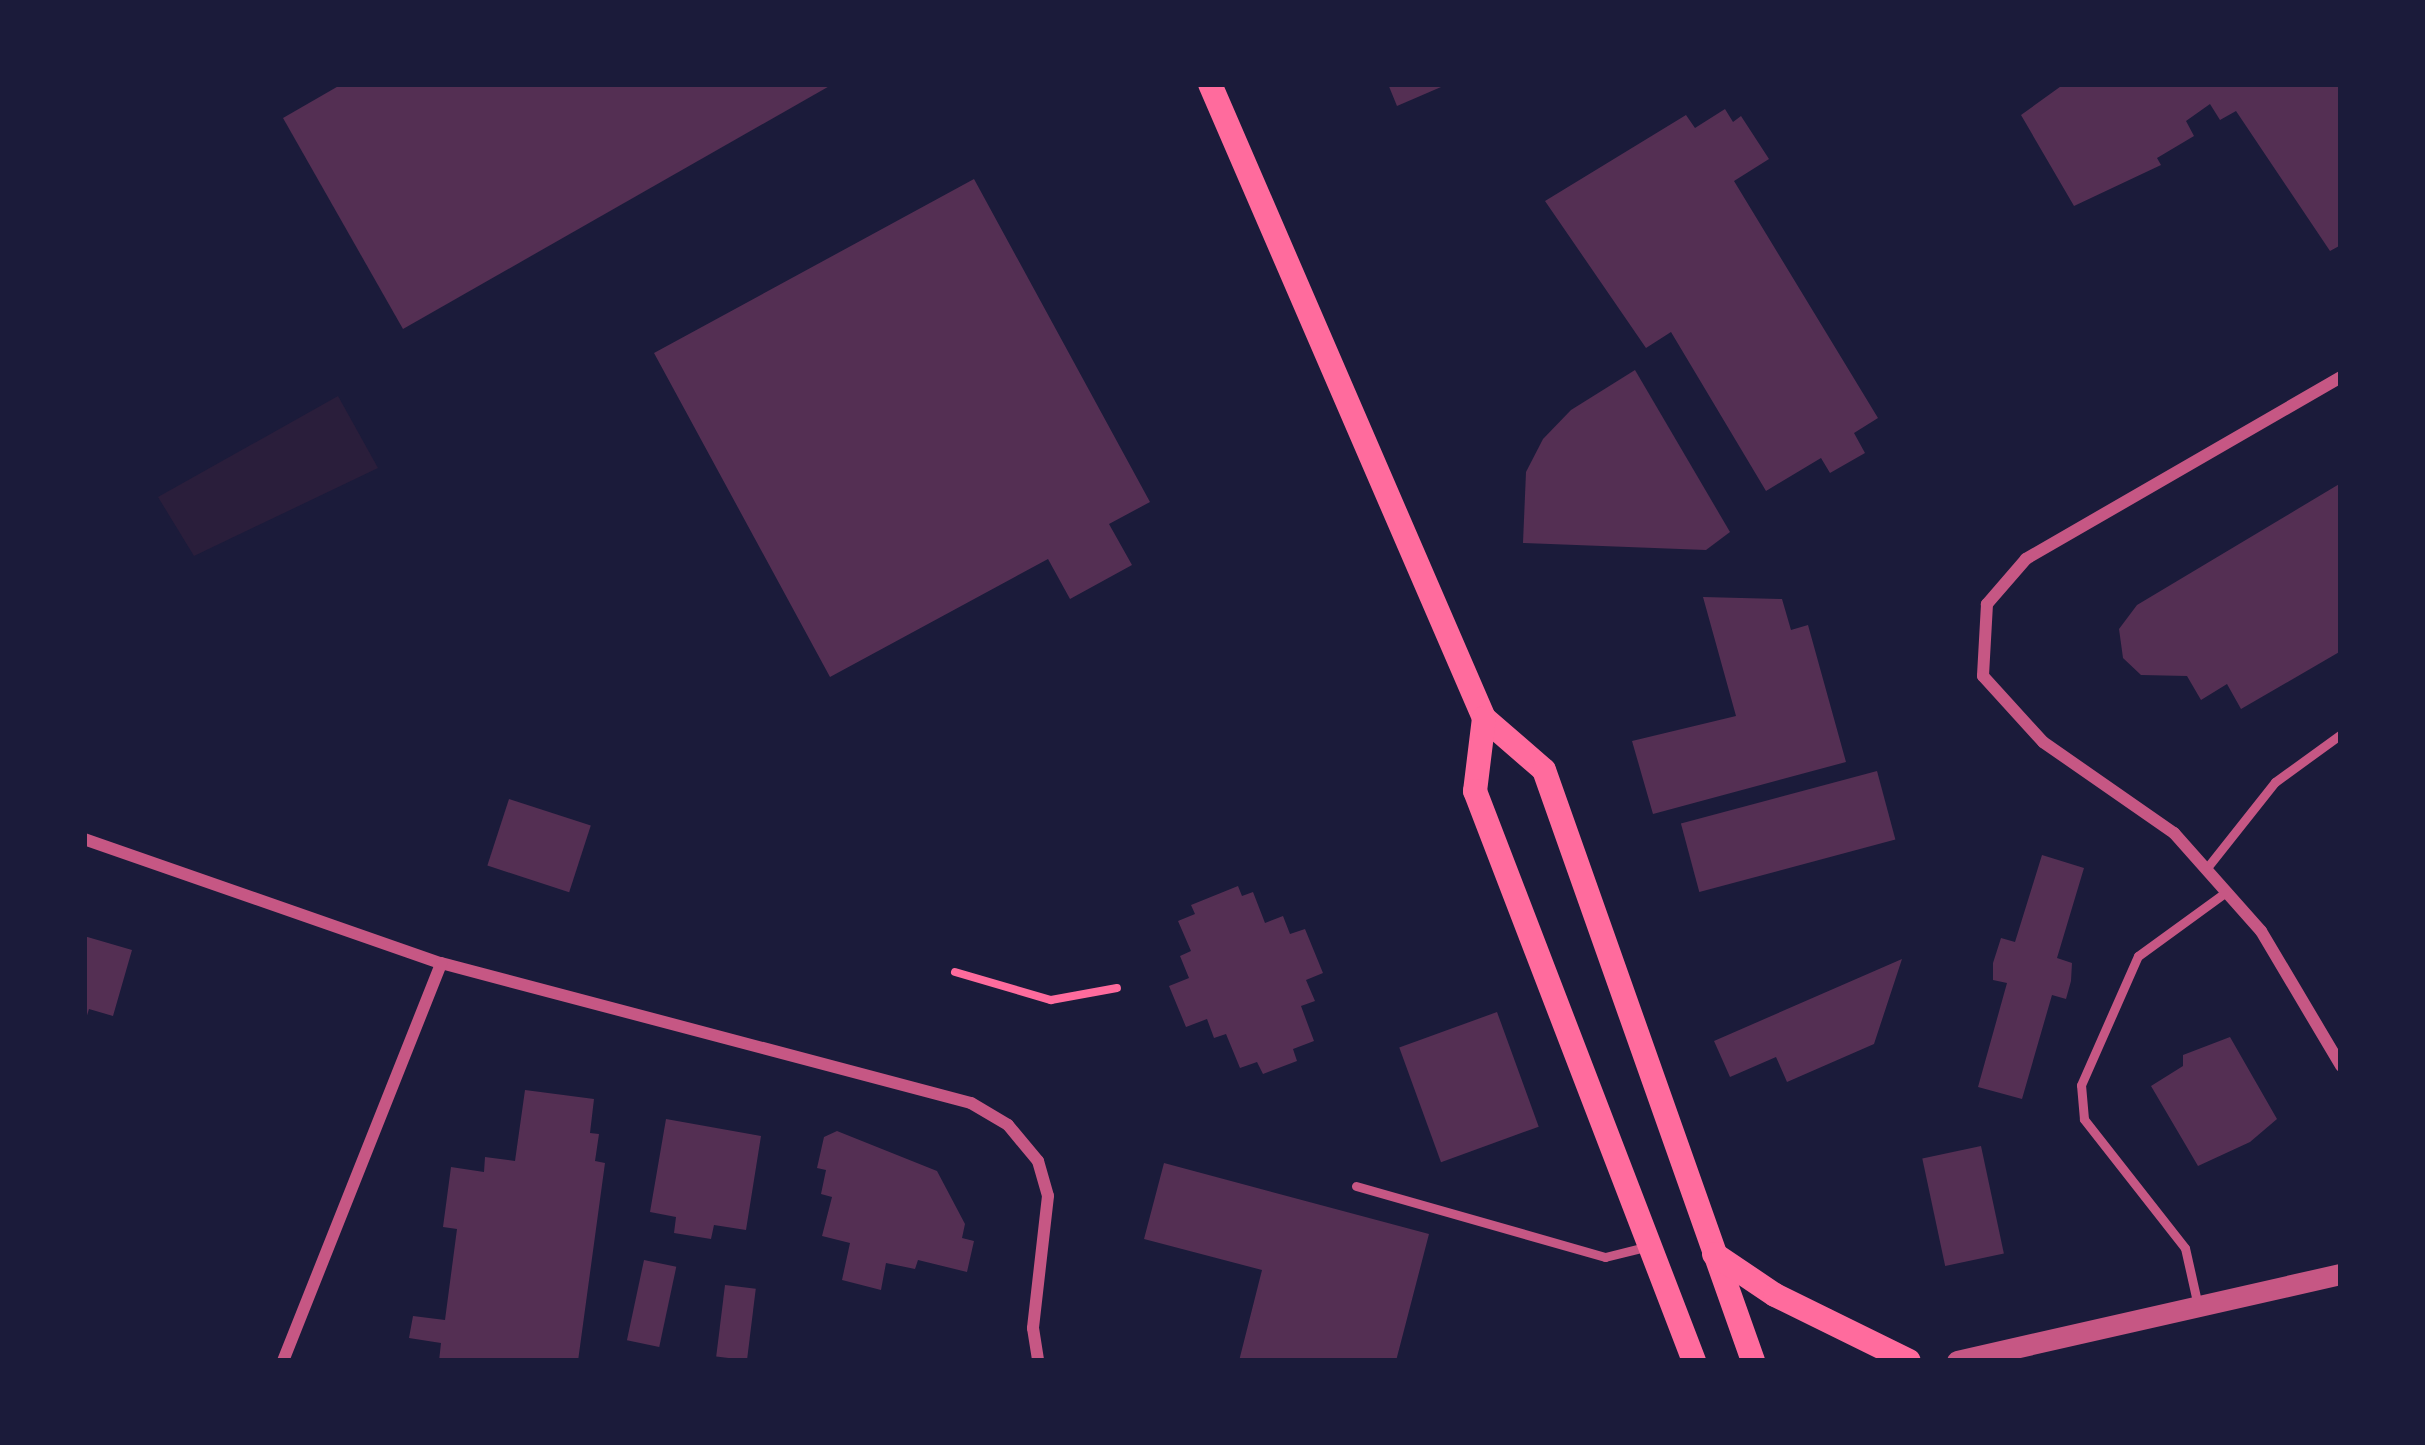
<!DOCTYPE html>
<style>
body{margin:0}
#map{position:relative;width:2425px;height:1445px;overflow:hidden;background:#1b1b3a;font-family:Arial,sans-serif}
div>[style]{position:absolute}
[style*='--x']{left:calc(var(--x)*1px);top:calc(var(--y)*1px);width:calc(var(--w)*1px);rotate:calc(var(--a)*1deg)}
.green>*{inset:0;background:#2a1e3b}
.building>*{inset:0;background:#542f53;transform-origin:0 0}
.path>*{height:8px;margin:-4px;padding:0 4px;transform-origin:4px;border-radius:4px;background:#ff6b9d}
.service>*{height:9px;margin:-4.5px;padding:0 4.5px;transform-origin:4.5px;border-radius:4.5px;background:#c65784}
.minor>*{height:12px;margin:-6px;padding:0 6px;transform-origin:6px;border-radius:6px;background:#c65784}
.tertiary>*{height:21px;margin:-10.5px;padding:0 10.5px;transform-origin:10.5px;border-radius:10.5px;background:#c65784}
.secondary>*{height:24px;margin:-12px;padding:0 12px;transform-origin:12px;border-radius:12px;background:#ff6b9d}
span{translate:-50% -50%;white-space:nowrap;text-align:center;line-height:1.15;-webkit-text-stroke:12px #1b1b3a;paint-order:stroke}
.frame{position:absolute;inset:0;border:87px solid #1b1b3a;pointer-events:none}
</style>
<div id="map">
<div class="green">
<i style="clip-path:polygon(338px 396px,378px 468px,194px 556px,158px 497px)"></i>
</div>
<div class="building">
<i style="clip-path:polygon(342px 84px,833px 84px,403px 329px,283px 118px)"></i>
<i style="clip-path:polygon(1388px 84px,1448px 84px,1397px 106px)"></i>
<i style="clip-path:polygon(2064px 84px,2341px 84px,2341px 245px,2330px 251px,2236px 111px,2220px 120px,2210px 104px,2186px 121px,2194px 136px,2157px 158px,2161px 165px,2074px 206px,2021px 115px)"></i>
<i style="clip-path:polygon(1725px 109px,1733px 122px,1741px 116px,1769px 159px,1734px 181px,1878px 418px,1854px 433px,1865px 453px,1830px 473px,1821px 458px,1766px 491px,1671px 332px,1646px 348px,1545px 201px,1686px 115px,1695px 128px)"></i>
<i style="clip-path:polygon(974px 179px,1150px 502px,1109px 524px,1132px 565px,1070px 599px,1048px 559px,830px 677px,654px 353px)"></i>
<i style="clip-path:polygon(1635px 370px,1730px 532px,1706px 550px,1523px 543px,1526px 472px,1543px 439px,1571px 410px)"></i>
<i style="clip-path:polygon(2341px 483px,2341px 651px,2241px 709px,2227px 684px,2201px 700px,2187px 676px,2141px 675px,2123px 658px,2119px 629px,2137px 605px)"></i>
<i style="clip-path:polygon(1703px 597px,1782px 599px,1791px 630px,1808px 625px,1846px 762px,1653px 814px,1632px 741px,1736px 716px)"></i>
<i style="left:1877px;top:771px;width:71px;height:203px;rotate:75deg"></i>
<i style="left:509px;top:799px;width:86px;height:70px;rotate:18deg"></i>
<i style="clip-path:polygon(2042px 855px,2084px 868px,2057px 958px,2072px 963px,2071px 981px,2066px 999px,2052px 995px,2022px 1099px,1978px 1087px,2007px 983px,1993px 980px,1993px 963px,2001px 938px,2015px 942px)"></i>
<i style="clip-path:polygon(1238px 886px,1242px 896px,1253px 892px,1265px 923px,1283px 916px,1290px 934px,1305px 929px,1323px 973px,1306px 980px,1315px 1001px,1301px 1006px,1314px 1041px,1293px 1049px,1297px 1061px,1263px 1074px,1257px 1062px,1240px 1068px,1226px 1034px,1214px 1038px,1207px 1019px,1186px 1027px,1169px 986px,1189px 978px,1180px 956px,1191px 951px,1178px 921px,1195px 914px,1191px 905px)"></i>
<i style="clip-path:polygon(84px 936px,132px 950px,113px 1016px,89px 1009px,85px 1022px)"></i>
<i style="clip-path:polygon(1902px 959px,1874px 1044px,1787px 1082px,1776px 1057px,1730px 1077px,1714px 1041px)"></i>
<i style="left:1497px;top:1012px;width:122px;height:104px;rotate:70deg"></i>
<i style="clip-path:polygon(2230px 1037px,2277px 1119px,2250px 1142px,2198px 1166px,2151px 1086px,2183px 1066px,2183px 1055px)"></i>
<i style="clip-path:polygon(525px 1090px,594px 1099px,590px 1133px,599px 1134px,595px 1161px,605px 1163px,578px 1361px,439px 1361px,441px 1343px,409px 1338px,413px 1316px,445px 1320px,457px 1229px,443px 1227px,451px 1167px,484px 1172px,485px 1157px,515px 1161px)"></i>
<i style="clip-path:polygon(666px 1119px,761px 1136px,746px 1230px,714px 1225px,711px 1239px,674px 1233px,676px 1217px,650px 1212px)"></i>
<i style="clip-path:polygon(837px 1131px,937px 1171px,965px 1224px,962px 1238px,974px 1241px,967px 1272px,918px 1260px,915px 1269px,886px 1263px,881px 1290px,842px 1280px,850px 1243px,822px 1236px,832px 1197px,821px 1194px,826px 1170px,817px 1168px,824px 1137px)"></i>
<i style="left:1981px;top:1146px;width:110px;height:60px;rotate:78deg"></i>
<i style="clip-path:polygon(1164px 1163px,1429px 1234px,1396px 1361px,1239px 1361px,1262px 1270px,1144px 1239px)"></i>
<i style="left:644px;top:1260px;width:33px;height:82px;rotate:12deg"></i>
<i style="left:725px;top:1285px;width:31px;height:72px;rotate:7deg"></i>
</div>
<div class="path">
<i style="--x:955;--y:972;--w:100;--a:16.3"></i>
<i style="--x:1051;--y:1000;--w:67;--a:-10.3"></i>
</div>
<div class="service">
<i style="--x:2206;--y:869;--w:111;--a:-51.6"></i>
<i style="--x:2275;--y:782;--w:82;--a:-36"></i>
<i style="--x:1356;--y:1186;--w:259;--a:15.9"></i>
<i style="--x:1605;--y:1257;--w:41;--a:-14"></i>
<i style="--x:2198;--y:1306;--w:59;--a:-102.6"></i>
<i style="--x:2185;--y:1248;--w:164;--a:-128.1"></i>
<i style="--x:2084;--y:1119;--w:34;--a:-95"></i>
<i style="--x:2081;--y:1085;--w:141;--a:-66.2"></i>
<i style="--x:2138;--y:956;--w:109;--a:-36"></i>
</div>
<div class="minor">
<i style="--x:2341;--y:377;--w:364;--a:150"></i>
<i style="--x:2026;--y:559;--w:60;--a:130.9"></i>
<i style="--x:1987;--y:604;--w:72;--a:93.2"></i>
<i style="--x:1983;--y:676;--w:89;--a:47.7"></i>
<i style="--x:2043;--y:742;--w:160;--a:34.8"></i>
<i style="--x:2174;--y:833;--w:131;--a:48.4"></i>
<i style="--x:2261;--y:931;--w:157;--a:59.3"></i>
<i style="--x:84;--y:839;--w:378;--a:19.2"></i>
<i style="--x:441;--y:963;--w:548;--a:14.8"></i>
<i style="--x:971;--y:1103;--w:43;--a:30.7"></i>
<i style="--x:1008;--y:1125;--w:47;--a:50.2"></i>
<i style="--x:1038;--y:1161;--w:36;--a:74"></i>
<i style="--x:1048;--y:1196;--w:133;--a:96.5"></i>
<i style="--x:1033;--y:1328;--w:33;--a:81"></i>
<i style="--x:283;--y:1361;--w:428;--a:-68.3"></i>
</div>
<div class="tertiary">
<i style="--x:1957;--y:1361;--w:394;--a:-12.8"></i>
</div>
<div class="secondary">
<i style="--x:1210;--y:84;--w:691;--a:66.63"></i>
<i style="--x:1484;--y:718;--w:79;--a:40.9"></i>
<i style="--x:1544;--y:770;--w:627;--a:70.52"></i>
<i style="--x:1484;--y:718;--w:74;--a:97"></i>
<i style="--x:1475;--y:791;--w:611;--a:68.98"></i>
<i style="--x:1714;--y:1254;--w:73;--a:33.9"></i>
<i style="--x:1775;--y:1295;--w:149;--a:26.2"></i>
</div>
<div class="frame"></div>
</div>
